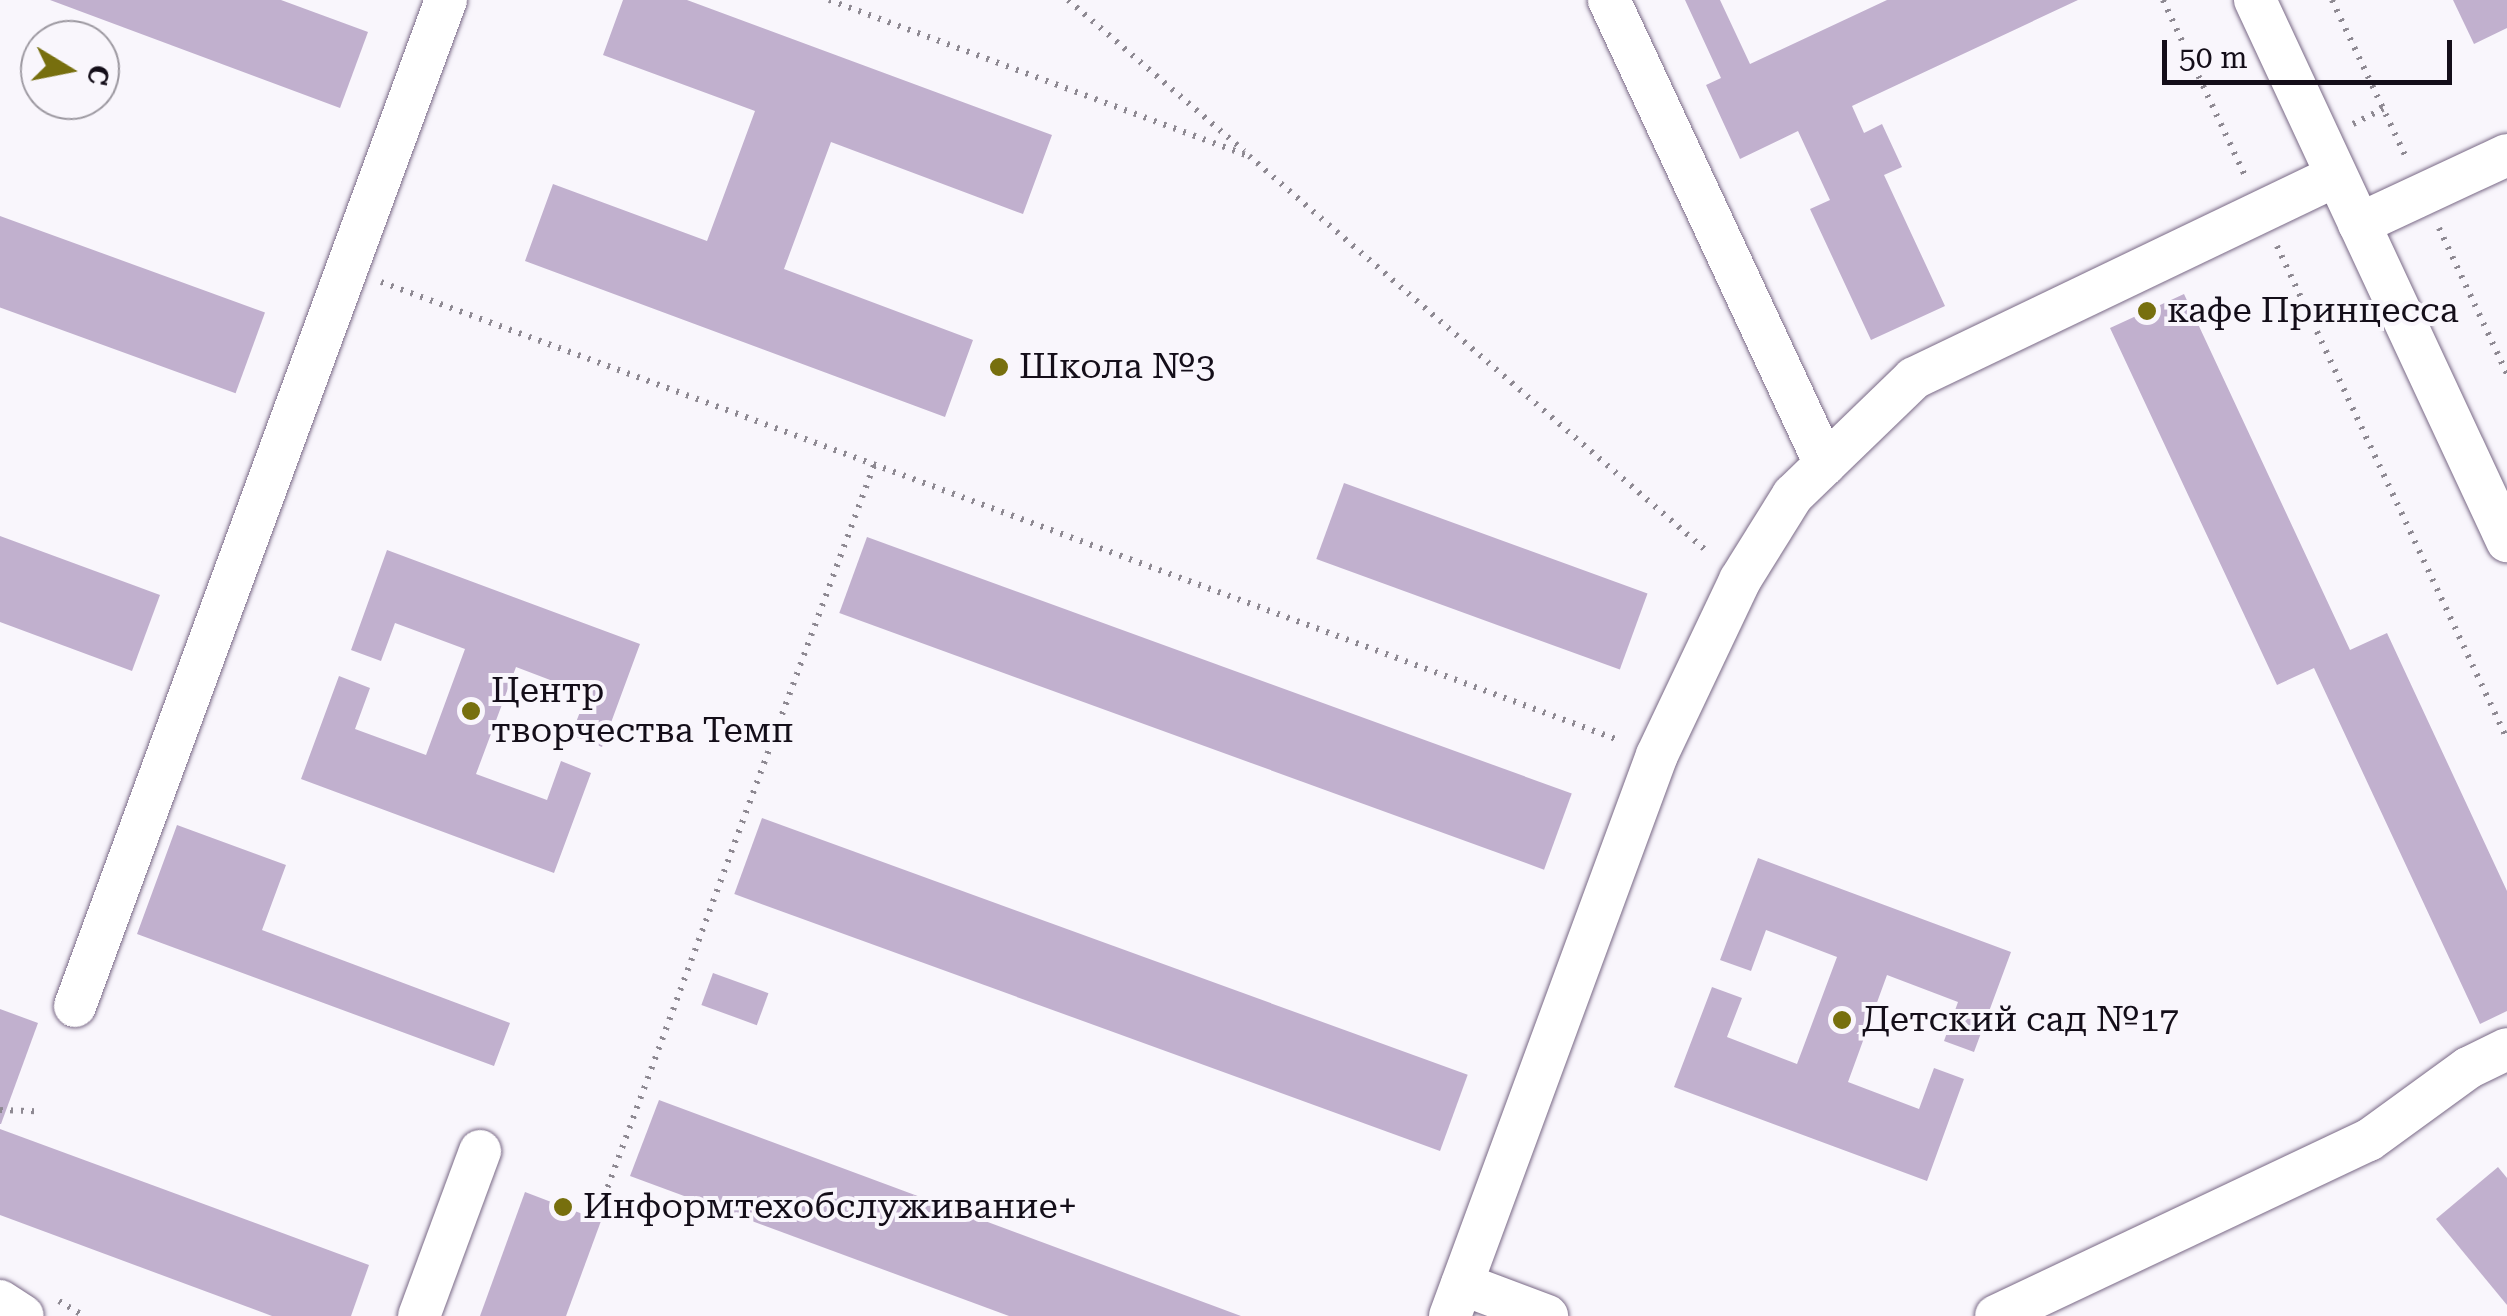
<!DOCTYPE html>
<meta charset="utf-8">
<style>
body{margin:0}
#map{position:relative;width:2507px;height:1316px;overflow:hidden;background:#f9f6fc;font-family:"Roboto Serif",serif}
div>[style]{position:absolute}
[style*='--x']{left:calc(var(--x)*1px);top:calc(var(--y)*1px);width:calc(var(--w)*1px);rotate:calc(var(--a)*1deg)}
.building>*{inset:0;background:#c1b0ce;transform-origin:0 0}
.path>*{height:6px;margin-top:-3px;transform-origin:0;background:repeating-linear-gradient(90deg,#8e8992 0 2.5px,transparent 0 10.5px)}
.roads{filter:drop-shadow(0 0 2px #796986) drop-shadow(0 0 2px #796986)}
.minor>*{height:42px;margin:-21px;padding:0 21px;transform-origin:21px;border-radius:21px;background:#fff}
.dots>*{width:28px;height:28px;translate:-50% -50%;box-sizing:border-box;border:5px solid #f9f6fc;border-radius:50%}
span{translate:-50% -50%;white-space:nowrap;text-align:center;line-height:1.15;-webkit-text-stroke:8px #f9f6fc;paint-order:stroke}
.poi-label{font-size:35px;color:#140e19}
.left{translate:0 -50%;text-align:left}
.north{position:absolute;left:20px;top:20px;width:100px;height:100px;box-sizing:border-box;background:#f9f6fc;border:2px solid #9d99a1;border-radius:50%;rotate:100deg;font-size:28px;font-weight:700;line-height:40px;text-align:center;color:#140e19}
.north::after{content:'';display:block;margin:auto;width:35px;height:45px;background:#776f0e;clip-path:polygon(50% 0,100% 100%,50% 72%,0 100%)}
.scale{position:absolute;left:2162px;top:40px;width:290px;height:45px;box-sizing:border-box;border:5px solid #140e19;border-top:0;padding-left:12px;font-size:30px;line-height:35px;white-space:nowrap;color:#140e19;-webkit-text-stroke:8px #f9f6fc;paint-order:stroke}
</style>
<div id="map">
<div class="building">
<i style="clip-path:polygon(50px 0,281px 0,368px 32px,340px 108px)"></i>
<i style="clip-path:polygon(623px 0,687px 0,1052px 135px,1023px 214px,831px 142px,784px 269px,973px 340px,945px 417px,525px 261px,553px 184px,707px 241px,755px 111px,603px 55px)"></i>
<i style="clip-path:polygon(1685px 0,1720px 0,1750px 64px,1887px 0,2078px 0,1852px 106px,1864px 133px,1882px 124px,1902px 167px,1884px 175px,1945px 306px,1871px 340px,1810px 209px,1830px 200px,1798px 131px,1740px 159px,1706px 85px,1721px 78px)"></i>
<i style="clip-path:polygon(2453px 0,2507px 0,2507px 28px,2474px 44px)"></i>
<i style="left:0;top:216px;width:282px;height:86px;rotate:20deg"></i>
<i style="clip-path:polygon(2184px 294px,2350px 650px,2387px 633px,2507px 891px,2507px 1011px,2480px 1024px,2314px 668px,2277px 685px,2110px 328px)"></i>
<i style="left:1344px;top:483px;width:323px;height:81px;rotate:20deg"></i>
<i style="clip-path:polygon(0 536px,160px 595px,132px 671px,0 622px)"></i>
<i style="left:867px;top:537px;width:750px;height:81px;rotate:20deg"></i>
<i style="clip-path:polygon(387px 550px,640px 644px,602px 747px,571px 735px,587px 694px,516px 667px,476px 774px,547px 800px,561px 761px,591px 773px,554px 873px,301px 779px,339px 676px,370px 688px,355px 729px,426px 755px,465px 649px,395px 623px,381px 661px,351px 650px)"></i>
<i style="left:762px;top:818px;width:751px;height:81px;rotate:20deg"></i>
<i style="clip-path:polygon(177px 825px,286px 865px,262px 930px,510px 1023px,494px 1066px,137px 934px)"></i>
<i style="clip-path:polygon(1758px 858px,2011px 952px,1974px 1052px,1944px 1041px,1958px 1002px,1887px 975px,1848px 1082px,1919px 1109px,1934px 1068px,1964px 1079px,1927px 1181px,1674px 1087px,1712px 987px,1742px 998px,1727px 1037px,1797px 1064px,1837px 957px,1766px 930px,1751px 971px,1720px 960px)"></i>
<i style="left:713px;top:973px;width:59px;height:34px;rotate:20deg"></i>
<i style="clip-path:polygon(0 1009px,38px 1023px,1px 1124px,0 1124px)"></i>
<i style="clip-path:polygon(659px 1100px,1241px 1316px,1009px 1316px,630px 1176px)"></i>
<i style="clip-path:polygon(0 1129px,369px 1265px,351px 1316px,272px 1316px,0 1215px)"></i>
<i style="clip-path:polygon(2498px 1167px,2507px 1178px,2507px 1305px,2436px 1219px)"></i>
<i style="clip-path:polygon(525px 1192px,601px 1221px,566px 1316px,480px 1316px)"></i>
</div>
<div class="path">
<i style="--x:829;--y:0;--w:448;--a:20.4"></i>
<i style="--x:1249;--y:156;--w:608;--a:40.8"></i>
<i style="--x:1068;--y:0;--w:232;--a:40.6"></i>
<i style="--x:2163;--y:0;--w:194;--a:65"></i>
<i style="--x:2332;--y:0;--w:174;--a:64.8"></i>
<i style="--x:2353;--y:124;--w:34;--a:-27"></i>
<i style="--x:2439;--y:228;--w:161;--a:65"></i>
<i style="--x:2277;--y:246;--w:544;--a:64.99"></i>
<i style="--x:381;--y:282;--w:1322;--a:20.31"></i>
<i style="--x:0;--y:1110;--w:36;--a:2"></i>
<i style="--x:604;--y:1197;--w:780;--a:-69.75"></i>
<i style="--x:59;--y:1301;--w:29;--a:31"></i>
</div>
<div class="roads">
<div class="minor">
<i style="--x:1609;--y:0;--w:512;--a:65.04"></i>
<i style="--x:2255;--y:0;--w:597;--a:65.02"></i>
<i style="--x:2359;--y:224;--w:163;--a:-25"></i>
<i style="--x:75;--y:1006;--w:1072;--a:-69.76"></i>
<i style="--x:1462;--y:1284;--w:91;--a:20.6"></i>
<i style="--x:0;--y:1301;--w:27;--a:33"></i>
<i style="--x:419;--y:1316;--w:176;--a:-69.7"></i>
<i style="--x:1450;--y:1316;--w:598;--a:-69.75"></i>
<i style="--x:1657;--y:755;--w:194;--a:-64.6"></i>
<i style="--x:1740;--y:580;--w:100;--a:-58.1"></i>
<i style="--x:1793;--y:495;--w:168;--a:-44"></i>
<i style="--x:1914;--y:378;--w:468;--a:-25.6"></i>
<i style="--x:1996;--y:1316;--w:412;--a:-25.3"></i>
<i style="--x:2369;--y:1140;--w:122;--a:-36"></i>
<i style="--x:2468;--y:1068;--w:43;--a:-26"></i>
</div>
</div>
<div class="dots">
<i style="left:2147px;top:311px;background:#776f0e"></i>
<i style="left:999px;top:367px;background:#776f0e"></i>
<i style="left:471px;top:711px;background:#776f0e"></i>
<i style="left:1842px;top:1020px;background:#776f0e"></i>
<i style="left:563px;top:1207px;background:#776f0e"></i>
</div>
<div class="poi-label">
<span class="left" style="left:2167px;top:311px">кафе Принцесса</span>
<span class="left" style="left:1019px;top:367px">Школа №3</span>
<span class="left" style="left:491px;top:711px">Центр<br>творчества Темп</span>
<span class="left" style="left:1862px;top:1020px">Детский сад №17</span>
<span class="left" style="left:583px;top:1207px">Информтехобслуживание+</span>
</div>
<div class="north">С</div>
<div class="scale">50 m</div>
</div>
